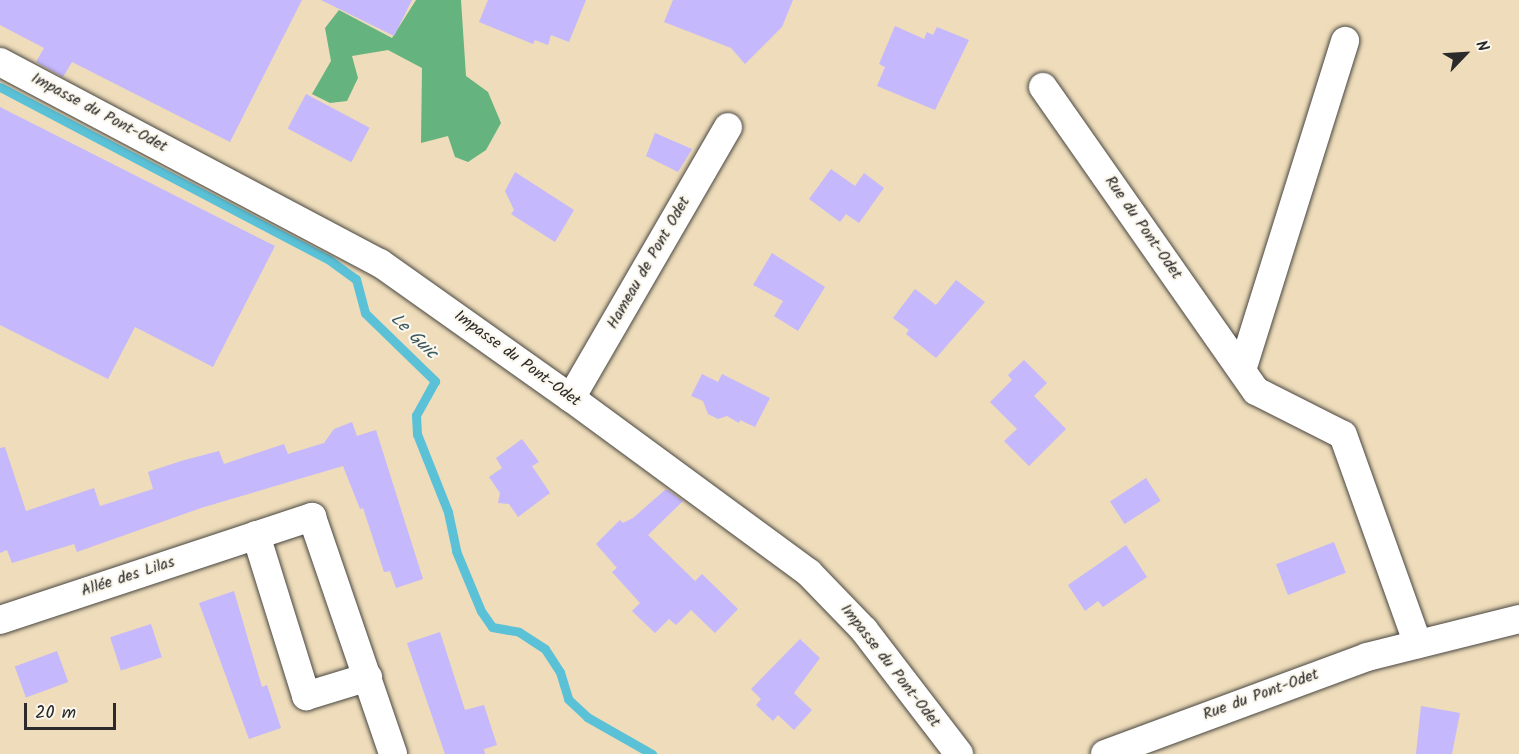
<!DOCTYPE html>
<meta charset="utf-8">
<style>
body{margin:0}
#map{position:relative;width:1519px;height:754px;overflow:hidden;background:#eedcba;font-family:Kalam,sans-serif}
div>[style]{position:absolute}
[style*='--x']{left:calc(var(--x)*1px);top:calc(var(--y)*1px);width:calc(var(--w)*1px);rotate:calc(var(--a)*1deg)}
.forest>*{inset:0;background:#65b37e}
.stream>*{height:9px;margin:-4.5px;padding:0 4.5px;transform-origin:4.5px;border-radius:4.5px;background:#5ac1d7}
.building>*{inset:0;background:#c5b8fd;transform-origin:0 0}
.roads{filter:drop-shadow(0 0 2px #484640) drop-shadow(0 0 2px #484640)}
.minor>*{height:28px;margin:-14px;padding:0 14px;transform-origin:14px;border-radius:14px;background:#fff}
span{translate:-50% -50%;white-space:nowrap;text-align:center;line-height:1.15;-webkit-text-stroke:4.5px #fbf7ec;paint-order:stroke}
.street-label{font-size:16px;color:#2b2b2b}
.water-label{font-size:18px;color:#39585f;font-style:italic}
.north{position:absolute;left:1435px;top:24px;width:60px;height:60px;-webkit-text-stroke:4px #fbf7ec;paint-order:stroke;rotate:65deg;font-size:16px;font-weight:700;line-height:24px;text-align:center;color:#2b2b2b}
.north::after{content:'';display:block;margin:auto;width:21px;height:27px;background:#2b2b2b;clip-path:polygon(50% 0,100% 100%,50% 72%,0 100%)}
.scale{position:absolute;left:24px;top:703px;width:92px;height:27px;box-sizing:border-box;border:3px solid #2b2b2b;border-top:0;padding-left:8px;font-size:18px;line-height:21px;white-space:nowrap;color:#2b2b2b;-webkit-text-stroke:4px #fbf7ec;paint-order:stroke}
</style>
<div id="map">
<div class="forest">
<i style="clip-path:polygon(416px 0,461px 0,466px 76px,488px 92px,501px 123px,486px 150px,468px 162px,455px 157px,448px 136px,421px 143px,422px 68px,388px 50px,352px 56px,358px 78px,347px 101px,330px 103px,312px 94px,331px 61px,325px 28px,339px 10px,392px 38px)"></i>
</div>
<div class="stream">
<i style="--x:0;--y:87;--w:370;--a:27.7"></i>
<i style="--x:328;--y:259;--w:34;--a:36"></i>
<i style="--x:356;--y:279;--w:35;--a:75"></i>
<i style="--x:365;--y:313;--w:98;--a:44.2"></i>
<i style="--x:435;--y:381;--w:39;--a:119"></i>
<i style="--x:416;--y:415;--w:19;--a:87"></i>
<i style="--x:417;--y:434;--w:84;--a:68.3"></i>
<i style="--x:448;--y:512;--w:40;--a:78"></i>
<i style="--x:456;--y:551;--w:65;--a:67.4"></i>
<i style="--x:481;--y:611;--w:19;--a:55"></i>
<i style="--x:492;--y:627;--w:27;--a:10"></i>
<i style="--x:519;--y:632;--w:31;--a:33"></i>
<i style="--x:545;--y:649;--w:27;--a:57"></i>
<i style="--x:560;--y:672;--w:28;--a:73"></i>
<i style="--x:568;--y:699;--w:26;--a:43"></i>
<i style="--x:587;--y:717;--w:75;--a:29.6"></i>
</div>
<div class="building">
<i style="clip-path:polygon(0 0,302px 0,230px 142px,72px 62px,63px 77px,36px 62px,44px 48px,0 25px)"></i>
<i style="clip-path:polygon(321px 0,412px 0,394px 36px)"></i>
<i style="clip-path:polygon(488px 0,586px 0,569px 42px,551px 35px,548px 45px,535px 40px,533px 44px,479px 22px)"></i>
<i style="clip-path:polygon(673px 0,793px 0,782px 27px,745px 64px,731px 48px,664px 22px)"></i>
<i style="clip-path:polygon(895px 26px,924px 39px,927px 32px,933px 35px,937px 27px,969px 40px,935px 110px,877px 86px,885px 67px,879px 64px)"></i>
<i style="left:306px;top:94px;width:72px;height:39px;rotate:28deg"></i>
<i style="clip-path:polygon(0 107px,275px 246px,213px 367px,135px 327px,108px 379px,0 325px)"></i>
<i style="clip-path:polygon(655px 133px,692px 149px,678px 172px,646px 156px)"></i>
<i style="clip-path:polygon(831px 169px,855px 186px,864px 173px,884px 188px,859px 223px,846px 214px,840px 222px,809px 199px)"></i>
<i style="clip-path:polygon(515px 172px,574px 210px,555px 242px,511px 214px,514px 210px,505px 191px)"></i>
<i style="clip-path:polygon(772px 253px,825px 287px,798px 331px,774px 316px,783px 301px,753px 285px)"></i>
<i style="clip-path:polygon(956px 280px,985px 302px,936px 358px,906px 334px,909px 330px,893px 318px,915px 289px,936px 305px)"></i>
<i style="clip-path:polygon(1024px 360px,1047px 383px,1034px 396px,1066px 429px,1029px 466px,1004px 441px,1017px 429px,990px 402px,1012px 380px,1008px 375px)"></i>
<i style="clip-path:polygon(702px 374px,718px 382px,722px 374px,770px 398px,755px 427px,740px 420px,739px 423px,727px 416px,718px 419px,708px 414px,703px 401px,691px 396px)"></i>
<i style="clip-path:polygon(352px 422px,357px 436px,376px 430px,423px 579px,396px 588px,390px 571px,384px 572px,363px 508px,360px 509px,343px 466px,201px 508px,77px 552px,74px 544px,12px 563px,7px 550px,0 553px,0 448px,5px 447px,26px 511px,94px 488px,100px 506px,153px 489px,148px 472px,181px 461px,219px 451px,224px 464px,284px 444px,288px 454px,324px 443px,334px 429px)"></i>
<i style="clip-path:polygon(522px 439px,539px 462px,532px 466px,550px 493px,518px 517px,509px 504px,498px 503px,500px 493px,489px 477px,502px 468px,496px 458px)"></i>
<i style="left:1146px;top:478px;width:27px;height:43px;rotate:57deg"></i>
<i style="clip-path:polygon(666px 489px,683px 501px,648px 535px,695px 581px,702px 574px,738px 609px,715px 633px,691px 610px,676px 625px,669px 619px,655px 633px,632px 611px,640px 603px,612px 572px,617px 568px,596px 544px,620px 520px,623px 523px,633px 518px)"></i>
<i style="left:1334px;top:542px;width:33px;height:62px;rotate:69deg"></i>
<i style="clip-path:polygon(1126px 545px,1147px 577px,1103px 607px,1098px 601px,1085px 611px,1068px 585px)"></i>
<i style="clip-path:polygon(234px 591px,262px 687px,267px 685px,281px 728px,249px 739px,199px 603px)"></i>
<i style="left:151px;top:624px;width:35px;height:43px;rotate:72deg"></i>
<i style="clip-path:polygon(440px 632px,465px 710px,484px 705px,497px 745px,484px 749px,485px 754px,445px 754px,407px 643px)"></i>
<i style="clip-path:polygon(800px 639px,820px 658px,794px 693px,812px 710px,794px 730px,778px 715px,773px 721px,756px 705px,761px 699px,751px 689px)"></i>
<i style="left:57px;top:651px;width:33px;height:45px;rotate:70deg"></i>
<i style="clip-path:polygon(1421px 706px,1460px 713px,1452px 754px,1416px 754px)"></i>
</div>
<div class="roads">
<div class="minor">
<i style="--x:0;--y:62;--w:430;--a:27.9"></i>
<i style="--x:380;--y:263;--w:234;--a:35.3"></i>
<i style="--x:571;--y:398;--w:295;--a:36.3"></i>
<i style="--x:809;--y:573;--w:79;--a:46"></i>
<i style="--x:864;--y:630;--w:156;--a:52.5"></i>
<i style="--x:1043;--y:87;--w:371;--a:55"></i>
<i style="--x:1256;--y:391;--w:97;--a:26.8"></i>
<i style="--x:1343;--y:435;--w:222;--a:70.3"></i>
<i style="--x:1242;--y:370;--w:345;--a:-72.6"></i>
<i style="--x:571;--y:398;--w:313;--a:-59.9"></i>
<i style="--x:256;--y:535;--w:169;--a:72.7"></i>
<i style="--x:306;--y:696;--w:65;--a:-17"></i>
<i style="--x:0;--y:620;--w:329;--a:-18.3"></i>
<i style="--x:312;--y:517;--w:250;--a:71.1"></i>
<i style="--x:1105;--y:754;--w:279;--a:-20.3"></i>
<i style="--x:1367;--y:657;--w:157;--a:-14"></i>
</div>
</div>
<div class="street-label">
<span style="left:99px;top:113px;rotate:28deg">Impasse du Pont-Odet</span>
<span style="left:1143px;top:228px;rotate:55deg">Rue du Pont-Odet</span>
<span style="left:649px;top:263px;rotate:-60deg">Hameau de Pont Odet</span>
<span style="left:517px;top:359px;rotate:36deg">Impasse du Pont-Odet</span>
<span style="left:128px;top:577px;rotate:-18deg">Allée des Lilas</span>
<span style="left:890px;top:666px;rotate:52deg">Impasse du Pont-Odet</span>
<span style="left:1261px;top:695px;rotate:-20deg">Rue du Pont-Odet</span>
</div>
<div class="water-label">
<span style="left:413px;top:337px;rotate:44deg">Le Guic</span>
</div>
<div class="north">N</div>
<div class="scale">20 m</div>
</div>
